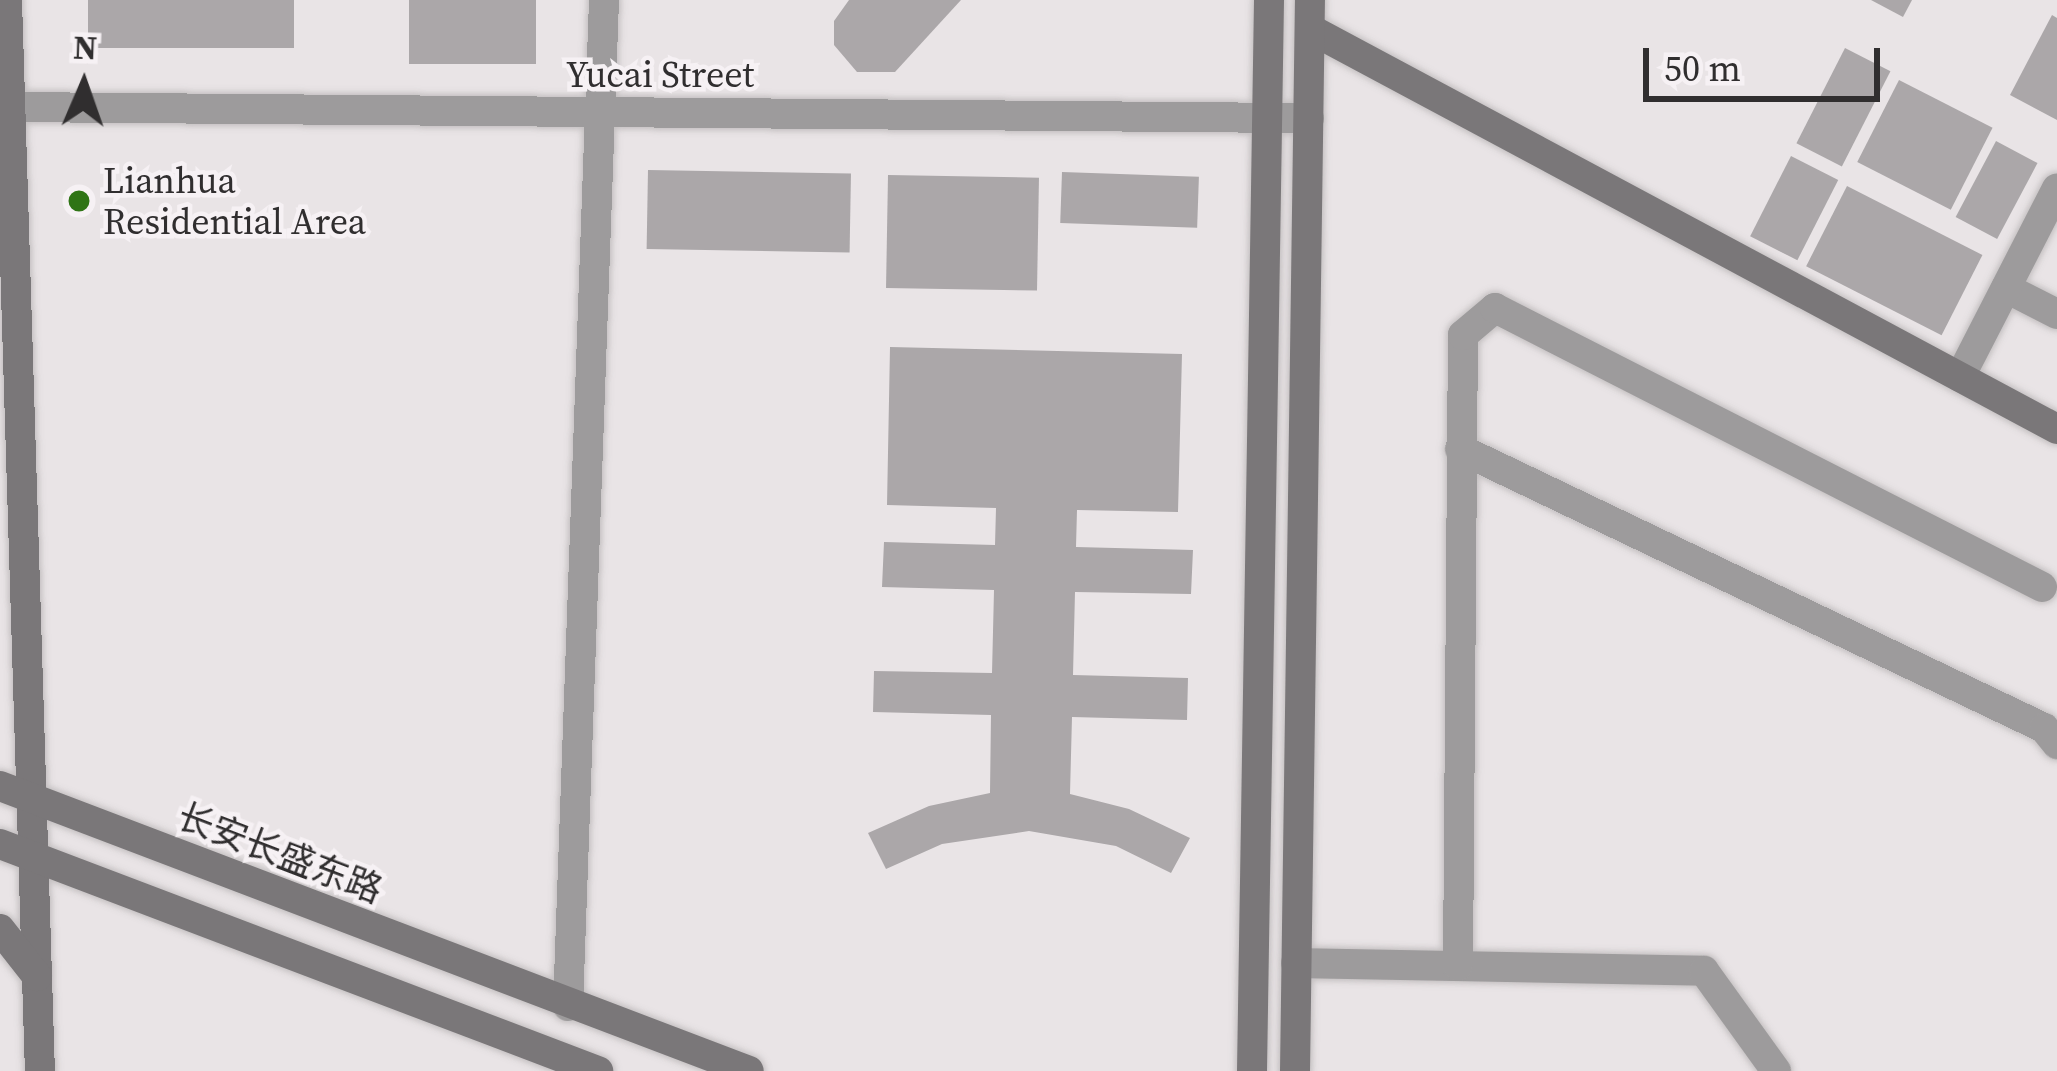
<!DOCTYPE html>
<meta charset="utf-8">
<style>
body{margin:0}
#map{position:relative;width:2057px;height:1071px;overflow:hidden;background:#e9e4e6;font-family:"Source Serif 4","Noto Sans SC",serif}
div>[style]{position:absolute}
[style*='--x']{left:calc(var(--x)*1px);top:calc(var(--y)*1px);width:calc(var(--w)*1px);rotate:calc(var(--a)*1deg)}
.building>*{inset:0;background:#aba7a9;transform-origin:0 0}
.roads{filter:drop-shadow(0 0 3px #c4c0c1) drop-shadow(0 0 3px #c4c0c1)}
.street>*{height:30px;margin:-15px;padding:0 15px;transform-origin:15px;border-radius:15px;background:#9d9b9c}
.secondary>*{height:30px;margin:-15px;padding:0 15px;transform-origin:15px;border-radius:15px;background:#7a7779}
.dots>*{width:33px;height:33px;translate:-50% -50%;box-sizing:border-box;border:6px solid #f6f1f4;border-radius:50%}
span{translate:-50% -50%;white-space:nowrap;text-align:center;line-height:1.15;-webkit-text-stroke:9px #f6f1f4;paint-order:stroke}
.street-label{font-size:36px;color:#302e2f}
.poi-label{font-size:36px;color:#302e2f}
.left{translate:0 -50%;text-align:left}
.north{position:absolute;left:24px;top:24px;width:120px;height:120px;-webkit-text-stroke:9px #f6f1f4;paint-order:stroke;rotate:2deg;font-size:33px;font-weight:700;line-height:48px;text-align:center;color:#302e2f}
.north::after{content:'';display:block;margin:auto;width:42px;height:54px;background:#302e2f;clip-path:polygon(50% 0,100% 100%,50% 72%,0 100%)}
.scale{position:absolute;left:1643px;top:48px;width:237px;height:54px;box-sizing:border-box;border:6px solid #302e2f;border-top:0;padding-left:15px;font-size:36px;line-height:42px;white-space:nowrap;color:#302e2f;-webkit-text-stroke:9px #f6f1f4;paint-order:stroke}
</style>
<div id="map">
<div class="building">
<i style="left:88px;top:0;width:206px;height:48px"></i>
<i style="left:409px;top:0;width:127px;height:64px"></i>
<i style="clip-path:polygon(961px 0,895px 72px,857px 72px,834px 45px,834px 21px,849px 0)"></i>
<i style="clip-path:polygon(1871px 0,1912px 0,1903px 17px)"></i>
<i style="clip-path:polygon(2052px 15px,2057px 18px,2057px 120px,2010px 95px)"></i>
<i style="left:1845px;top:48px;width:51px;height:107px;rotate:27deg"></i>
<i style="left:1899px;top:80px;width:105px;height:92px;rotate:27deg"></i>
<i style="left:1996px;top:141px;width:47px;height:86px;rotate:28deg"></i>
<i style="left:1791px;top:156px;width:53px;height:90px;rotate:27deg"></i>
<i style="left:648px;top:170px;width:203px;height:79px;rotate:1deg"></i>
<i style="left:1062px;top:172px;width:137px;height:51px;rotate:2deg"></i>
<i style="left:888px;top:175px;width:151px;height:113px;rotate:1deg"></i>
<i style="left:1847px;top:186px;width:152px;height:90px;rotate:27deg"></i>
<i style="clip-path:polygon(890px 347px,1182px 354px,1178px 512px,1077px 510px,1076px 547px,1193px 550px,1191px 594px,1075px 592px,1073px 675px,1188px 678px,1187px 720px,1072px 717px,1070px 794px,1129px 809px,1190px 838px,1171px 873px,1116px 846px,1029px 831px,942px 844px,886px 869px,868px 833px,929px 806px,990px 793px,991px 715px,873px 712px,874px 671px,992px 673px,994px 590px,882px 587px,884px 542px,995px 545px,996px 508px,887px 505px)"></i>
</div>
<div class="roads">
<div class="street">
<i style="--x:10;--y:107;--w:1299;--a:0.49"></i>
<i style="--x:2006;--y:288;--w:57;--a:27"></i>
<i style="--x:1960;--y:377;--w:212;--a:-62.8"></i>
<i style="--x:1460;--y:449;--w:647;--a:25.54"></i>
<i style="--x:2044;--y:728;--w:21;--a:51"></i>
<i style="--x:1296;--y:963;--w:408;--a:1.1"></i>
<i style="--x:1704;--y:971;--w:123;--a:54.2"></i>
<i style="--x:1458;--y:966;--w:631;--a:-89.55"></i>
<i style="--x:1463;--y:335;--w:42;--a:-40.2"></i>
<i style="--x:1495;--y:308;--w:614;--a:27.02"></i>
<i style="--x:568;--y:1006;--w:1007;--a:-87.95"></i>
</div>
<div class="secondary">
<i style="--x:7;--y:0;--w:1072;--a:88.24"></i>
<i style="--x:1310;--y:29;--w:847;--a:28.17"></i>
<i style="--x:0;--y:786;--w:801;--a:20.83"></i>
<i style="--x:0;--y:844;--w:640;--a:20.79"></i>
<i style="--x:0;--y:929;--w:60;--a:51.8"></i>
<i style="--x:1252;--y:1071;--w:1071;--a:-89.09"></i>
<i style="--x:1295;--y:1071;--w:1071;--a:-89.2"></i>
</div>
</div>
<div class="dots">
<i style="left:79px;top:201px;background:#2f7415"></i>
</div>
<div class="street-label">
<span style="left:660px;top:75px">Yucai Street</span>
<span style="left:280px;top:853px;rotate:21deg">长安长盛东路</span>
</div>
<div class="poi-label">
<span class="left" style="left:103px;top:201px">Lianhua<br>Residential Area</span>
</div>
<div class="north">N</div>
<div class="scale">50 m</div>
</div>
